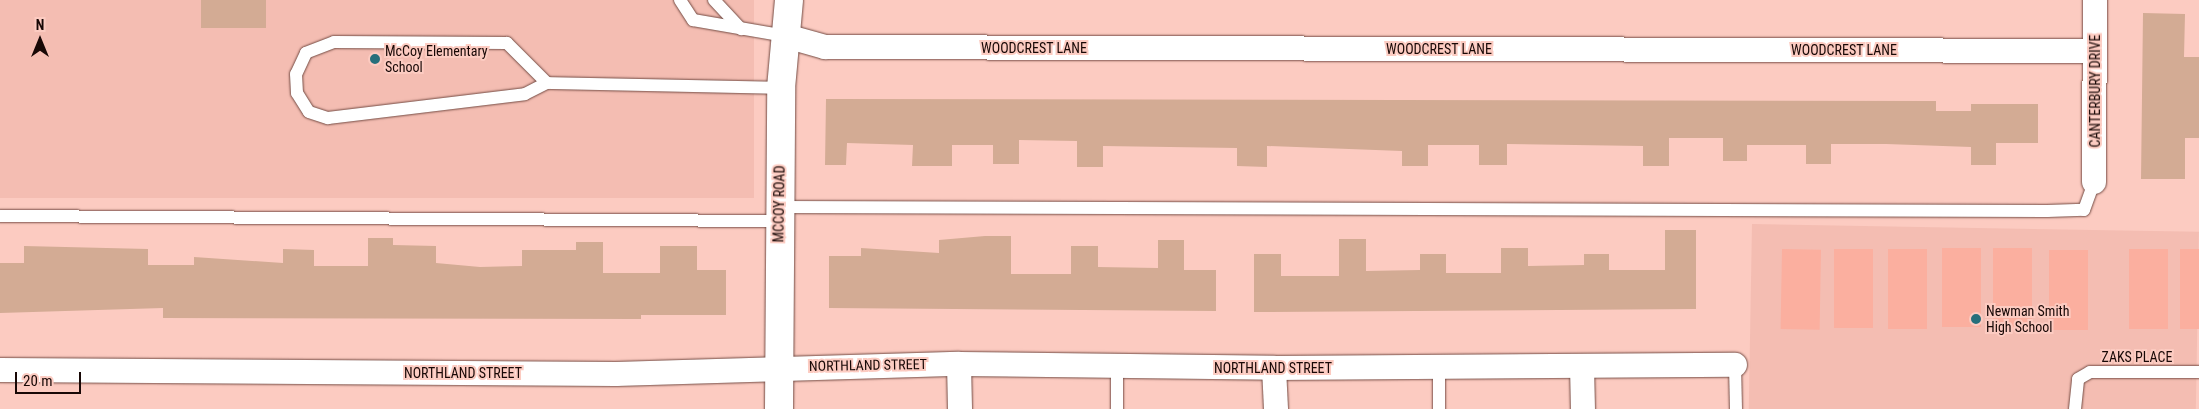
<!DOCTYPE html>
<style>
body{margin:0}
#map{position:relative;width:2199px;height:409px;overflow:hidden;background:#fccbc1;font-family:"Roboto Condensed",sans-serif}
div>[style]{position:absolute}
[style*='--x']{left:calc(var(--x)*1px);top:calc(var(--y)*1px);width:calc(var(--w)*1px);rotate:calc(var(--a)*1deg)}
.built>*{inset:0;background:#f4bdb2;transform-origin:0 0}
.green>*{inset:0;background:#fbaf9f;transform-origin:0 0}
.building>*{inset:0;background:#d3ab94;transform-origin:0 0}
.roads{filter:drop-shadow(0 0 1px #744c44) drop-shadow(0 0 1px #744c44)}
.service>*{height:12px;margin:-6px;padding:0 6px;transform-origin:6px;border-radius:6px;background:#fff}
.minor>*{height:24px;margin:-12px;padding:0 12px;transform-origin:12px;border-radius:12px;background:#fff}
.tertiary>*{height:28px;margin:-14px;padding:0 14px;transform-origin:14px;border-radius:14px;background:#fff}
.dots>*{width:14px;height:14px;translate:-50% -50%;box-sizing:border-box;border:2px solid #fccbc1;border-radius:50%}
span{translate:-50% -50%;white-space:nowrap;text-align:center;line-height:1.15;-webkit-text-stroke:4px #fccbc1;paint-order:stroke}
.street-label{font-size:14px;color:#180806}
.poi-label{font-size:14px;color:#180806}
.left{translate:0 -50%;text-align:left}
.north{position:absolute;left:15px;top:15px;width:50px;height:50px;-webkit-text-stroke:4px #fccbc1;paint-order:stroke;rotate:0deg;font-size:14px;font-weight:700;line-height:20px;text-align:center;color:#180806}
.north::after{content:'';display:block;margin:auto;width:18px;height:22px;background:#180806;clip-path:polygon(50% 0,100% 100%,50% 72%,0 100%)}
.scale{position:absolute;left:15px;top:372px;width:66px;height:22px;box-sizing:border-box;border:2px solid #180806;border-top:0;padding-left:6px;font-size:15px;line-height:18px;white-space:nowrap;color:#180806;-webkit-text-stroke:4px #fccbc1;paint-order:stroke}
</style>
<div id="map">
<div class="built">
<i style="left:0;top:0;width:754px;height:198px"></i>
<i style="left:1752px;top:224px;width:447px;height:185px;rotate:1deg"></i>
</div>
<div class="green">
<i style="left:1942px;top:248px;width:39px;height:79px"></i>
<i style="left:1993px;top:248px;width:39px;height:80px"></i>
<i style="left:1782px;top:249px;width:39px;height:80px;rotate:1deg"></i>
<i style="left:1834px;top:249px;width:39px;height:79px"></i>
<i style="left:1888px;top:249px;width:39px;height:80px"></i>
<i style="left:2129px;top:249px;width:39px;height:80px"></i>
<i style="left:2180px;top:249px;width:19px;height:80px"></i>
<i style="left:2049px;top:250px;width:39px;height:80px"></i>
</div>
<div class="building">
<i style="left:201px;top:0;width:65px;height:28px"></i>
<i style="clip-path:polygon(2143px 13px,2185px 14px,2184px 57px,2199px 57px,2199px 138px,2185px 138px,2185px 179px,2141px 179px)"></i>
<i style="clip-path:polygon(826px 99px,1936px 101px,1936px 111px,1971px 111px,1971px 104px,2038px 104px,2038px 143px,1996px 143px,1996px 165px,1971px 165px,1971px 147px,1886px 144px,1831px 144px,1831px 164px,1806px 164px,1806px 145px,1747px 145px,1747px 161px,1723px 161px,1723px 138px,1669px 138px,1669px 166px,1643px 166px,1643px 146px,1507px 144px,1507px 165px,1479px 165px,1479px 145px,1428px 145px,1428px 166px,1402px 166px,1402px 151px,1267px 146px,1267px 167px,1237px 166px,1237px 148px,1103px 146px,1103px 167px,1077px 167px,1077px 141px,1019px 140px,1019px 164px,993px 164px,993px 145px,952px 145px,952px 166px,912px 166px,913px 145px,847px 143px,846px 165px,825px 165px)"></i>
<i style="clip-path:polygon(1665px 230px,1696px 230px,1696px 309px,1254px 312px,1254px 254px,1281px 254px,1281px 276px,1339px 276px,1339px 239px,1366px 239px,1366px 271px,1420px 270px,1420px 254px,1446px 254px,1446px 273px,1501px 273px,1501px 248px,1528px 248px,1528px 266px,1584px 265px,1584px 254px,1609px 254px,1609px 270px,1665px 270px)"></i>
<i style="clip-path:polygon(985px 236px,1011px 236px,1011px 274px,1071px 274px,1071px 246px,1098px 246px,1098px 267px,1158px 268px,1158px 240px,1184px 240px,1184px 270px,1216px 270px,1216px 311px,829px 308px,829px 256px,861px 256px,861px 248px,939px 253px,939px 240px)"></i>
<i style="clip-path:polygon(368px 238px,393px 238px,393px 245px,436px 246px,436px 263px,480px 267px,522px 266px,522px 250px,576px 250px,576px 242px,603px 242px,603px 273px,660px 273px,660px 246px,697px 246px,697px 270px,726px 270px,726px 315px,641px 315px,641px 319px,163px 318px,163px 308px,0 313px,0 263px,24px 263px,24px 246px,148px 249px,148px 265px,194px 265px,194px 257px,283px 263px,283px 249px,314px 250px,314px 266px,368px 266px)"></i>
</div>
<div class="roads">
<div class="service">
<i style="--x:680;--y:0;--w:24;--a:57"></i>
<i style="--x:693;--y:20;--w:94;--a:9.8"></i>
<i style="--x:714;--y:0;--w:40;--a:47"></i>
<i style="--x:547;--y:83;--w:57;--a:-135"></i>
<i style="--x:507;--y:43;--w:173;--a:-179.7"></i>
<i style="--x:334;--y:42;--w:30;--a:159"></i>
<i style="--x:306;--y:53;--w:23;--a:115"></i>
<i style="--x:296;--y:74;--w:19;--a:87"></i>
<i style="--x:297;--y:93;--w:22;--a:58"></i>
<i style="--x:309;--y:112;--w:20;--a:18"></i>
<i style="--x:328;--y:118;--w:198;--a:-6.9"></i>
<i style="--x:525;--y:94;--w:25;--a:-27"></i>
<i style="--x:547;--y:83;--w:234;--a:1.2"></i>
<i style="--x:779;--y:207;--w:1268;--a:0.18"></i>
<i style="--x:2047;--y:211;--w:37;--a:-2"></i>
<i style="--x:2084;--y:210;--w:30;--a:-70"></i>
<i style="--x:0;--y:216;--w:779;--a:0.37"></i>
<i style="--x:1735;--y:365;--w:44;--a:88.7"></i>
<i style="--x:1439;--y:367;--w:42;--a:90"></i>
<i style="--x:1117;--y:409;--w:43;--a:-90"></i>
<i style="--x:2075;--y:409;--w:30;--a:-84"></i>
<i style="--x:2078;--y:379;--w:14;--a:-30"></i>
<i style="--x:2090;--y:372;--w:109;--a:0"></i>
</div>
<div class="minor">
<i style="--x:786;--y:36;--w:41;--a:15.8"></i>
<i style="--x:825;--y:47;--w:1269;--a:0.18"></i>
<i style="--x:2094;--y:182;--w:182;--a:-89.7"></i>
<i style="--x:959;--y:364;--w:45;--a:88.7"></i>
<i style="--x:1582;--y:366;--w:43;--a:88.7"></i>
<i style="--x:1274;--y:368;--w:41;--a:87.2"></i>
<i style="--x:0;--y:370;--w:616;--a:0.37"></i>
<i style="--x:616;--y:374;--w:343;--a:-1.7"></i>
<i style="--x:959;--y:364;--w:315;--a:0.7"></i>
<i style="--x:1274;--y:368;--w:461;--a:-0.4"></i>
</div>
<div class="tertiary">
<i style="--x:779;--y:409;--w:321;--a:-89.6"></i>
<i style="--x:781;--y:88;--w:88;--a:-84.8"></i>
</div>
</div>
<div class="dots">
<i style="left:375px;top:59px;background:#276f7b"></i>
<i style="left:1976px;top:319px;background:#276f7b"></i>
</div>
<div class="street-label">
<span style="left:1034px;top:48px">WOODCREST LANE</span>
<span style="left:1439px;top:49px">WOODCREST LANE</span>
<span style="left:1844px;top:50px">WOODCREST LANE</span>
<span style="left:2095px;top:91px;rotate:-90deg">CANTERBURY DRIVE</span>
<span style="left:779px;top:204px;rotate:-89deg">MCCOY ROAD</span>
<span style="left:2137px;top:357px">ZAKS PLACE</span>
<span style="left:868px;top:365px;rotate:-1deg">NORTHLAND STREET</span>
<span style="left:1273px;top:368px">NORTHLAND STREET</span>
<span style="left:463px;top:373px">NORTHLAND STREET</span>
</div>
<div class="poi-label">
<span class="left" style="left:385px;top:59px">McCoy Elementary<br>School</span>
<span class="left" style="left:1986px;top:319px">Newman Smith<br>High School</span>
</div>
<div class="north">N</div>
<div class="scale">20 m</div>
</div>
